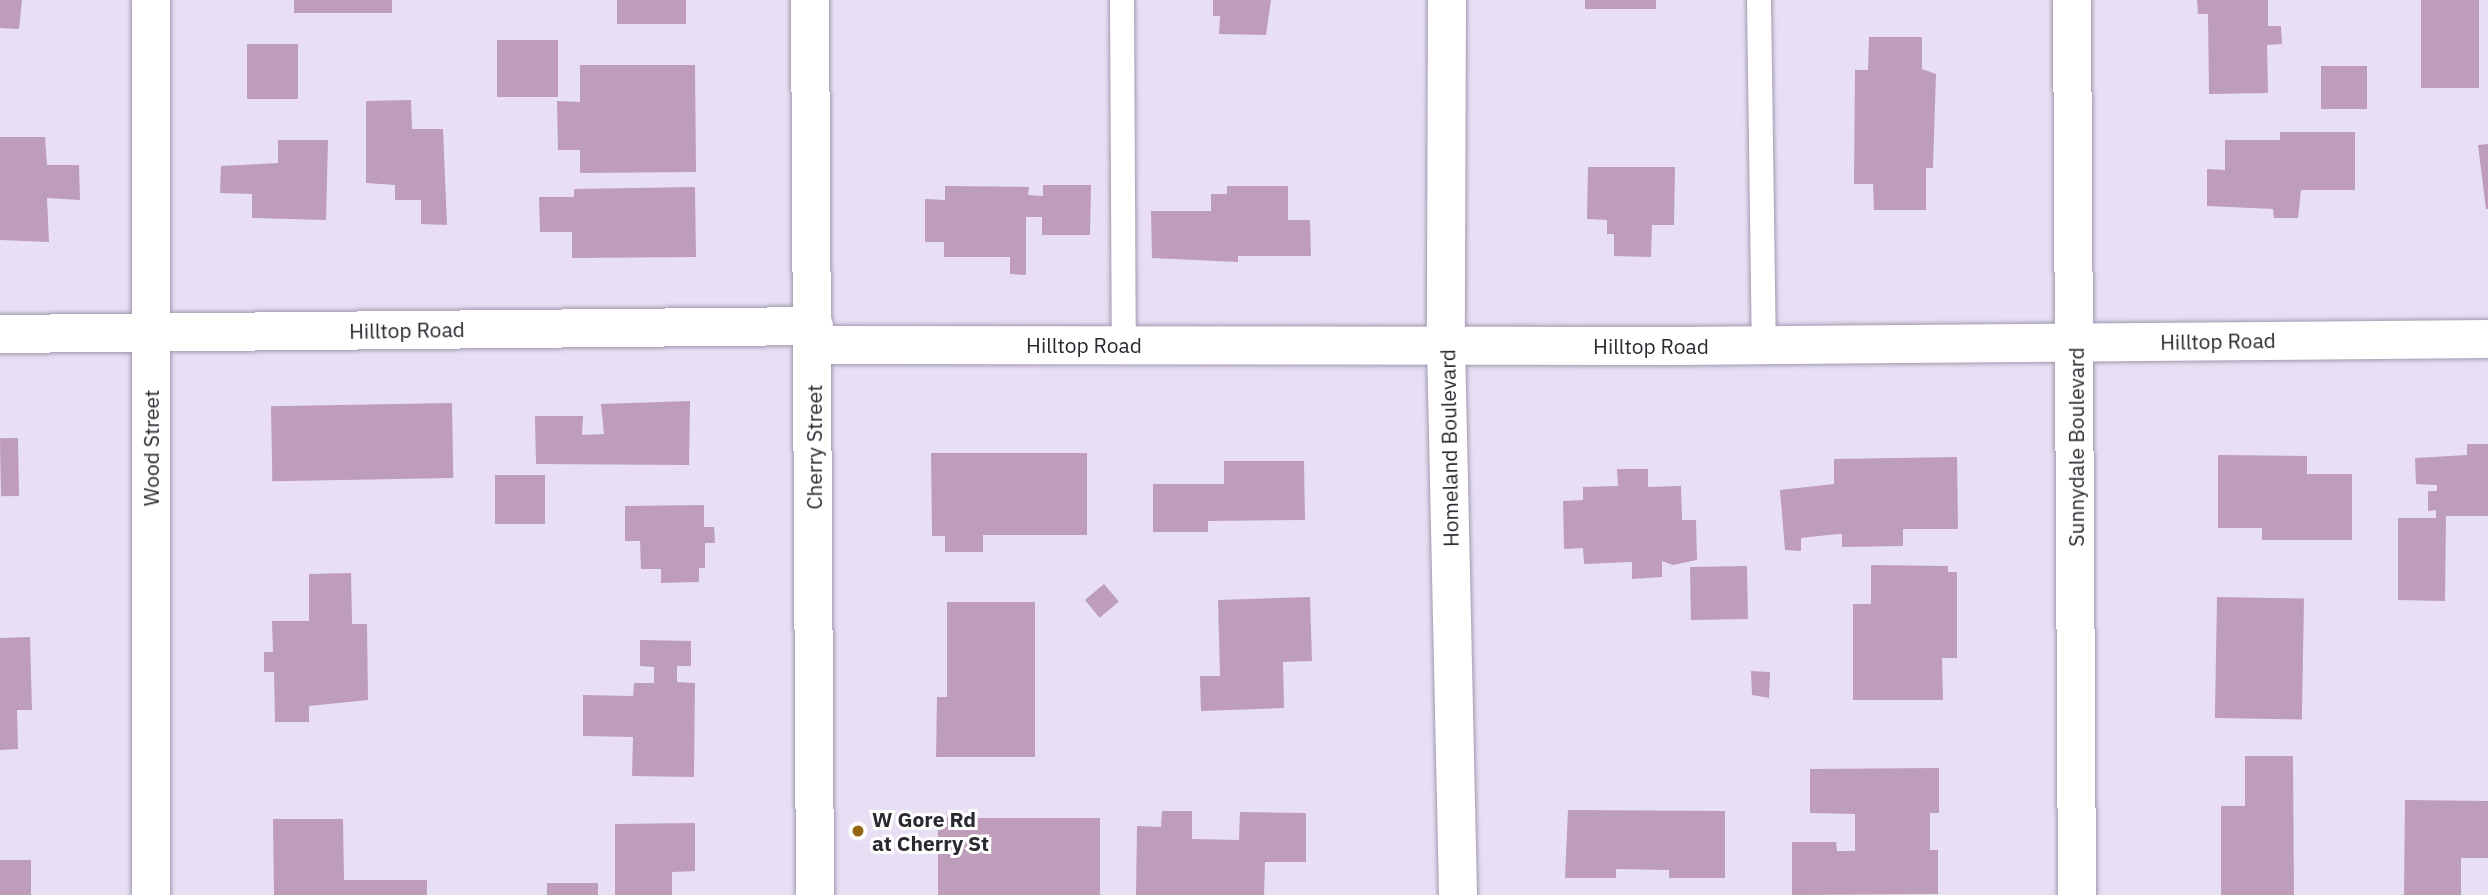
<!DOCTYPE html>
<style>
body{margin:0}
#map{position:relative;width:2488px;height:895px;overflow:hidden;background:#e8dff5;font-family:"IBM Plex Sans",sans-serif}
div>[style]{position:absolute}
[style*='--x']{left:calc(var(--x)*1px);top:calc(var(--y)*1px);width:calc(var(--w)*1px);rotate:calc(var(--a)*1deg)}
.building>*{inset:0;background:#bd9db9;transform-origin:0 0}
.roads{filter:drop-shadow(0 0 2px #a199ad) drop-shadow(0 0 2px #a199ad)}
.lane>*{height:24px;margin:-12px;padding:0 12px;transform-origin:12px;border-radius:12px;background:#fff}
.street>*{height:38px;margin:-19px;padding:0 19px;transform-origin:19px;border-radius:19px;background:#fff}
.secondary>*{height:38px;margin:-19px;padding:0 19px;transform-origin:19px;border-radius:19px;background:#fff}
.dots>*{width:19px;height:19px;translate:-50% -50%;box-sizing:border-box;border:4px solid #fff;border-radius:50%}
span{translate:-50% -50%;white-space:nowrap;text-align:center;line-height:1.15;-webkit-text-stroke:6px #fff;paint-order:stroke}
.street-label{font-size:21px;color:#2b2830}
.poi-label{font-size:21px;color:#2b2830;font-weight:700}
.left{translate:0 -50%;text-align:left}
</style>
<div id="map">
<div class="building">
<i style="clip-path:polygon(0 0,22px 0,19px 29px,0 28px)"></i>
<i style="left:294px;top:0;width:98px;height:13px"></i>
<i style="left:617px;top:0;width:69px;height:24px"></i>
<i style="clip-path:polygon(1213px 0,1271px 0,1266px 35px,1219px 34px,1220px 16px,1213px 16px)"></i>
<i style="left:1585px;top:0;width:71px;height:9px"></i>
<i style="clip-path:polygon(2197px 0,2268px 0,2268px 26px,2281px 26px,2282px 44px,2267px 45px,2268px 93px,2209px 94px,2208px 14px,2198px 14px)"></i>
<i style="left:2421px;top:0;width:58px;height:88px"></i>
<i style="clip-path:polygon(1869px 37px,1922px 37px,1922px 69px,1936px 74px,1933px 168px,1926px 168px,1926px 210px,1874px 210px,1873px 184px,1854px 184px,1855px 70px,1868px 70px)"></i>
<i style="left:497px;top:40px;width:61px;height:57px"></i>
<i style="left:247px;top:44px;width:51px;height:55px"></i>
<i style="clip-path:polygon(580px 65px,695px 65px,696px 172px,580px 173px,580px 150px,558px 150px,557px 101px,580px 102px)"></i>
<i style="left:2321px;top:66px;width:46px;height:43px"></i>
<i style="clip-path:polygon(411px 100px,412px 129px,443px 129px,447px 225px,421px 224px,421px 200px,395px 200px,395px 185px,366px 183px,366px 101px)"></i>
<i style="clip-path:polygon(2280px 132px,2355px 132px,2355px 190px,2301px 190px,2298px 218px,2274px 218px,2273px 209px,2207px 206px,2207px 169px,2225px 170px,2225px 140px,2280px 140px)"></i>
<i style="clip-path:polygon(0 137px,45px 137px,47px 165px,79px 165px,80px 200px,47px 198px,49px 242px,0 240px)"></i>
<i style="clip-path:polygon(278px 140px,328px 140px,326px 220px,252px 218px,252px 194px,220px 193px,221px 166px,278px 163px)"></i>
<i style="clip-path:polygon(2488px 144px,2488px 209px,2486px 209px,2478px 145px)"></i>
<i style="clip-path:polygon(1588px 167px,1675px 167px,1674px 225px,1652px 225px,1651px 257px,1614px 256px,1614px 234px,1607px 234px,1607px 220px,1587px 219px)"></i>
<i style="clip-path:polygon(1043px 185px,1091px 185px,1090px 235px,1042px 235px,1042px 217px,1026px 217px,1026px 275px,1010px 274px,1010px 257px,944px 257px,944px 242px,925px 242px,925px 199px,945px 200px,945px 186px,1029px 187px,1028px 195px,1043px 196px)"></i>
<i style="clip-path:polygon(1227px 186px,1288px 186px,1288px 220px,1310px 220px,1311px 256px,1238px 256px,1238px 262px,1152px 258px,1151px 211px,1211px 211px,1211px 194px,1227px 194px)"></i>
<i style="clip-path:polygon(695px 187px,696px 257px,572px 258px,572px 232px,540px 232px,539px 197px,574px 197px,574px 189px)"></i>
<i style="clip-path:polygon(690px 401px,689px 465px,536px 464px,535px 416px,583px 416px,582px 435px,604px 434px,601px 404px)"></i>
<i style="left:452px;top:403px;width:75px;height:181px;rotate:89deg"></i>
<i style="left:18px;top:438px;width:58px;height:18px;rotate:89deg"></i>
<i style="clip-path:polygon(2467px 444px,2488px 444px,2488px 516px,2446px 516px,2445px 601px,2398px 600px,2398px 518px,2436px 518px,2436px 510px,2428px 511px,2428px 491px,2437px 491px,2437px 485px,2416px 484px,2415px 458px,2467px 455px)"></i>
<i style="clip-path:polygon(931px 453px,1087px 453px,1087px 535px,983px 535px,983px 552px,945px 552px,945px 536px,932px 536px)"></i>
<i style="clip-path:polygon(2218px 455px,2307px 456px,2307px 474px,2352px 474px,2352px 540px,2262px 540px,2262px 528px,2218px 528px)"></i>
<i style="clip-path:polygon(1957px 457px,1958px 529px,1903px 529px,1903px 546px,1842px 547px,1842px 534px,1828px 535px,1801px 538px,1801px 551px,1785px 550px,1780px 490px,1834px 484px,1834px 459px)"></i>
<i style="clip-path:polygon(1224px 461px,1304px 461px,1305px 520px,1208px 521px,1208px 532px,1153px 532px,1153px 484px,1224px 484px)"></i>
<i style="clip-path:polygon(1617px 469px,1648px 469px,1648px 487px,1681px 486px,1682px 520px,1696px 520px,1697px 560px,1673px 565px,1662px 561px,1662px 577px,1632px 579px,1632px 562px,1584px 564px,1583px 548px,1564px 549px,1563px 501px,1583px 500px,1583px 487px,1618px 486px)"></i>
<i style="left:545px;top:475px;width:49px;height:50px;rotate:90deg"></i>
<i style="clip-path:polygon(704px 505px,704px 527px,714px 527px,715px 543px,705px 543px,705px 568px,699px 568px,699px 582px,661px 583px,661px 569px,641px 569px,640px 541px,625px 541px,625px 506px)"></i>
<i style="clip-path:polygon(1871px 565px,1948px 566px,1948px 572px,1957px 572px,1957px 658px,1942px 658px,1943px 700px,1853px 700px,1853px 604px,1871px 604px)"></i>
<i style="left:1747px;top:566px;width:53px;height:57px;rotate:89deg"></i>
<i style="clip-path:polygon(351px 573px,352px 624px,367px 624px,368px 700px,309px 706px,309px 722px,275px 722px,274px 672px,264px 672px,264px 652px,273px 652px,272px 621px,309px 621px,309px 574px)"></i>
<i style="left:1104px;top:584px;width:23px;height:25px;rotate:50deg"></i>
<i style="clip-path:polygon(1310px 597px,1312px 661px,1283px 662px,1284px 708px,1201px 711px,1200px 676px,1220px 676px,1218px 600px)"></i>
<i style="left:2217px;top:597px;width:87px;height:121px;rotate:1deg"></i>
<i style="clip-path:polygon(947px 602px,1035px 602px,1035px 757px,936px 757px,937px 697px,947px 697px)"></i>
<i style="clip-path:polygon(30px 637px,32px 710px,17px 710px,18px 749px,0 750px,0 638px)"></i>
<i style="clip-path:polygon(640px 640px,691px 641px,691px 666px,677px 666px,677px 682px,695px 683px,694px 777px,632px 776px,633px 737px,583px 736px,583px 695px,633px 696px,634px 683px,654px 683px,654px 667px,640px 666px)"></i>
<i style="clip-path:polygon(1751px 671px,1770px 672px,1769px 698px,1752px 695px)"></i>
<i style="clip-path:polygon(2245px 756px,2293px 756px,2294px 895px,2221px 895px,2221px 806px,2245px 806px)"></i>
<i style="clip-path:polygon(1939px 768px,1939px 813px,1930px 813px,1930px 850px,1938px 850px,1938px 894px,1792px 895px,1792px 842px,1836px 842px,1837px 851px,1855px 851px,1855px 814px,1810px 813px,1810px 769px)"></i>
<i style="clip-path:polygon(2405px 800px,2488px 801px,2488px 858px,2461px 858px,2461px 895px,2404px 895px)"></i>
<i style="clip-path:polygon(1568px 810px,1725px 811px,1725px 878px,1669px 878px,1669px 870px,1616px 869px,1616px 878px,1565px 878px)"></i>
<i style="clip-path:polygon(1162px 811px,1192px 811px,1192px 839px,1239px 840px,1240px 812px,1306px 813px,1306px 862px,1265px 862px,1264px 895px,1136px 895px,1137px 826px,1161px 827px)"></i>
<i style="left:938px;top:818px;width:162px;height:77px"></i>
<i style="clip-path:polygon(273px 819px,343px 819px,344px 880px,427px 880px,427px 895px,274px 895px)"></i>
<i style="clip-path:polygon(695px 823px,695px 871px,672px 872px,672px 895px,615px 895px,615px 824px)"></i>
<i style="left:0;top:860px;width:31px;height:35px"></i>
<i style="left:547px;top:883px;width:51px;height:12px"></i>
</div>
<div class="roads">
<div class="lane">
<i style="--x:1122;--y:0;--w:345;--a:89.7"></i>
<i style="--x:1759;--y:0;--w:346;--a:89.2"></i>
</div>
<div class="street">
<i style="--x:1447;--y:0;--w:344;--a:90.2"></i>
<i style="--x:1446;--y:344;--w:551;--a:88.75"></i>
<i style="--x:2072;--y:0;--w:895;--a:89.68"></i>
<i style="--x:0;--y:334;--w:814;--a:-0.56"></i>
<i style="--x:814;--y:345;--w:862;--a:0.07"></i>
<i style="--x:1676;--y:346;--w:812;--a:-0.49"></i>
<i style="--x:151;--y:895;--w:895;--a:-90"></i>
</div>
<div class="secondary">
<i style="--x:810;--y:0;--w:895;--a:89.68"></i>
</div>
</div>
<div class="dots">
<i style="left:858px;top:831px;background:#936612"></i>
</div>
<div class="street-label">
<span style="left:407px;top:330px;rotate:-1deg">Hilltop Road</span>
<span style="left:2218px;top:341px;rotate:-1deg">Hilltop Road</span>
<span style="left:1084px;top:345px">Hilltop Road</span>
<span style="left:1651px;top:346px">Hilltop Road</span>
<span style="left:814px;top:447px;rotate:-90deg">Cherry Street</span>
<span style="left:2076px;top:447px;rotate:-90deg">Sunnydale Boulevard</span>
<span style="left:151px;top:448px;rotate:-90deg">Wood Street</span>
<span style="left:1449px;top:448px;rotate:-91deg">Homeland Boulevard</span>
</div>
<div class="poi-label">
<span class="left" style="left:872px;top:831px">W Gore Rd<br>at Cherry St</span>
</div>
</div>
